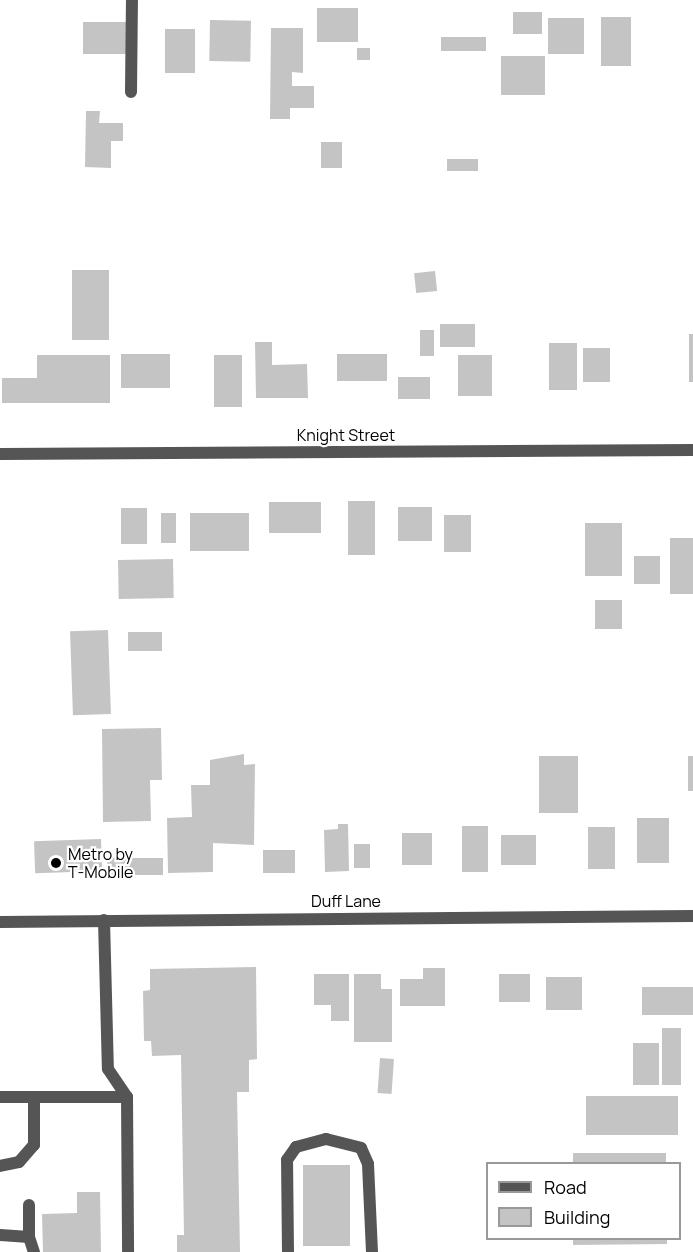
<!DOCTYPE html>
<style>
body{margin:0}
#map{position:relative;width:693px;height:1252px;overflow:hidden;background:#fff;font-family:Manrope,sans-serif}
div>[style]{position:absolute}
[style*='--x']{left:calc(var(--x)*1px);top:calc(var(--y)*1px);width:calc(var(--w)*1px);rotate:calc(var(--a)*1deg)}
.building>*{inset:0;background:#c4c4c4;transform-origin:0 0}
.lane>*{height:12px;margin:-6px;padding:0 6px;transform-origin:6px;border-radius:6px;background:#555}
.street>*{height:12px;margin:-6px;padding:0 6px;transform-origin:6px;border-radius:6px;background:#555}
.dots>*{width:16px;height:16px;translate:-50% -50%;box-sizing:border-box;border:3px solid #fff;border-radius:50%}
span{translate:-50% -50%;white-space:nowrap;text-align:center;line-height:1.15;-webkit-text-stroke:4.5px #fff;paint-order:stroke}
.street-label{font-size:16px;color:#000}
.poi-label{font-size:16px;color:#000}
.left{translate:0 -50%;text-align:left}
.legend{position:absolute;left:486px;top:1162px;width:195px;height:78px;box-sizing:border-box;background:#fff;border:2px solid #999;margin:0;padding:8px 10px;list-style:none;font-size:18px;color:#000}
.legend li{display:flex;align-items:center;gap:12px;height:30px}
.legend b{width:30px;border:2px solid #999}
</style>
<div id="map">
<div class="building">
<i style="left:317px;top:8px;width:41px;height:34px"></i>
<i style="left:513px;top:12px;width:29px;height:22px"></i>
<i style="left:631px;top:17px;width:49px;height:30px;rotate:90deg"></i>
<i style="left:548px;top:18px;width:36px;height:36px"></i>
<i style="left:210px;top:20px;width:41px;height:41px;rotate:1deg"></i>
<i style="left:83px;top:22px;width:43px;height:32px"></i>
<i style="clip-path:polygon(271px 28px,303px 28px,303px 73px,292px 72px,292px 86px,314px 86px,314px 108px,290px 108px,290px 119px,270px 119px)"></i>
<i style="left:165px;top:29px;width:30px;height:44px"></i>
<i style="left:441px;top:37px;width:45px;height:14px"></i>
<i style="left:357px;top:48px;width:13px;height:12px"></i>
<i style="left:501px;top:56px;width:44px;height:39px"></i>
<i style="clip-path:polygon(86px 111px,100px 111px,99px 123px,123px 123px,123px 141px,111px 141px,111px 168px,85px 167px)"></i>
<i style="left:321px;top:142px;width:21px;height:26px"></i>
<i style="left:447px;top:159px;width:31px;height:12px"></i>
<i style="left:72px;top:270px;width:37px;height:70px"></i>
<i style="left:435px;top:271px;width:20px;height:21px;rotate:84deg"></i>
<i style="left:440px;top:324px;width:35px;height:23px"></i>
<i style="left:420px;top:330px;width:14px;height:26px"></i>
<i style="left:689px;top:334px;width:4px;height:48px"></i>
<i style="clip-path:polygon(255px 342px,272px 342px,272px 365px,307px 364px,308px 398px,256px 398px)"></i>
<i style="left:549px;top:343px;width:28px;height:47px"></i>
<i style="left:583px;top:348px;width:27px;height:34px"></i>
<i style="left:121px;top:354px;width:49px;height:34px"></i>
<i style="left:337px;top:354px;width:50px;height:27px"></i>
<i style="clip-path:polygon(37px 355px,110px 355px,110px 403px,2px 403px,2px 378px,37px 378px)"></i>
<i style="left:214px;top:355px;width:28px;height:52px"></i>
<i style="left:458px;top:355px;width:34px;height:41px"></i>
<i style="left:398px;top:377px;width:32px;height:22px"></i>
<i style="left:348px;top:501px;width:27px;height:54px"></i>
<i style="left:269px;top:502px;width:52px;height:31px"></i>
<i style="left:398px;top:507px;width:34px;height:34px"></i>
<i style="left:121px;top:508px;width:26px;height:36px"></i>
<i style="left:161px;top:513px;width:15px;height:30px"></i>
<i style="left:190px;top:513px;width:59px;height:38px"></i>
<i style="left:444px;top:515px;width:27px;height:37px"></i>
<i style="left:585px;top:523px;width:37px;height:53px"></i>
<i style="left:670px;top:538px;width:23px;height:56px"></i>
<i style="left:634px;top:556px;width:26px;height:28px"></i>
<i style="left:173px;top:559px;width:39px;height:55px;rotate:89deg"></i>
<i style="left:595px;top:600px;width:27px;height:29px"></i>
<i style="left:108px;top:630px;width:84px;height:38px;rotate:88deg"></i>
<i style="left:128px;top:632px;width:34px;height:19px"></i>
<i style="clip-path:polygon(161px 728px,162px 780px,150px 780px,151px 821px,103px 822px,102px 729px)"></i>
<i style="clip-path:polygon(244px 754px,244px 765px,255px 764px,254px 845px,213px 843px,213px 872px,168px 873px,167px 818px,192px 817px,191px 785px,210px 785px,210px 760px)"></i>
<i style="left:578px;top:756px;width:57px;height:39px;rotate:90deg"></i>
<i style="left:688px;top:756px;width:5px;height:35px"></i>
<i style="left:637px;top:818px;width:32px;height:45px"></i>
<i style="clip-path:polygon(338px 824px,348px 824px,349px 871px,325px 872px,324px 830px,338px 829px)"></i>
<i style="left:488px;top:826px;width:46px;height:26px;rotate:90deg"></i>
<i style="left:588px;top:827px;width:27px;height:42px"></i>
<i style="left:402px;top:833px;width:30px;height:32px"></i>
<i style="left:501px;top:835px;width:35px;height:30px"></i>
<i style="left:101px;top:839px;width:32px;height:67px;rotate:88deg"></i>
<i style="left:354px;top:844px;width:16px;height:24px"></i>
<i style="left:295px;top:850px;width:23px;height:32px;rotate:90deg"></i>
<i style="left:163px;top:858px;width:17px;height:56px;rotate:90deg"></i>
<i style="clip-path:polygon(256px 967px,257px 1059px,249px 1060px,249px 1092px,237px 1092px,240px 1252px,177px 1252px,177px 1235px,184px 1235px,181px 1055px,152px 1056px,151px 1041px,144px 1041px,143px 991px,150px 990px,150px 969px)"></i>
<i style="clip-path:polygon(423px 968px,445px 968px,445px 1006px,400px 1006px,400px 979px,423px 979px)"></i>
<i style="clip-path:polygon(314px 974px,349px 974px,349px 1021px,331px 1021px,331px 1005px,314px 1005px)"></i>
<i style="clip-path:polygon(354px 974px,381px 974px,381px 989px,392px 989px,392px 1042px,354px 1042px)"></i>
<i style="left:499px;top:974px;width:31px;height:28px"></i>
<i style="left:546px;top:977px;width:36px;height:33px"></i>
<i style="left:642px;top:987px;width:51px;height:28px"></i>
<i style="left:662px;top:1028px;width:19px;height:57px"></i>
<i style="left:633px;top:1043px;width:26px;height:42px"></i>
<i style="left:380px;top:1058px;width:14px;height:35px;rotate:4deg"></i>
<i style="left:586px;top:1096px;width:92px;height:39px"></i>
<i style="left:666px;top:1153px;width:11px;height:93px;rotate:90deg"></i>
<i style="left:303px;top:1165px;width:47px;height:81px"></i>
<i style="clip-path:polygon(77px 1192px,100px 1192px,101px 1252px,43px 1252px,42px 1214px,77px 1213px)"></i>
<i style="clip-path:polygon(573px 1238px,667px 1238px,667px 1244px,573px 1245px)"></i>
</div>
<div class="lane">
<i style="--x:131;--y:92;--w:92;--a:-89.4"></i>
<i style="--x:104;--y:920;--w:149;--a:88.5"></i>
<i style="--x:108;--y:1069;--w:34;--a:56"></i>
<i style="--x:127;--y:1097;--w:155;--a:89.6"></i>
<i style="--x:0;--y:1097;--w:127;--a:0"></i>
<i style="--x:0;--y:1166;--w:19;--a:-12"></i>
<i style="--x:19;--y:1162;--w:23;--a:-49"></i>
<i style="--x:34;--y:1145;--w:48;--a:-90"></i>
<i style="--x:0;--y:1235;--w:29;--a:4"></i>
<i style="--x:29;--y:1237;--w:16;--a:72"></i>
<i style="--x:29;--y:1237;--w:32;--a:-90"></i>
<i style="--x:288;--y:1252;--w:92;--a:-90.6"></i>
<i style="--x:287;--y:1160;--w:16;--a:-55"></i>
<i style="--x:296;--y:1147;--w:31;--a:-15"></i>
<i style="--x:326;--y:1139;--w:36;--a:14"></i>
<i style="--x:361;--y:1148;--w:17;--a:66"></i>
<i style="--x:368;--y:1164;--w:88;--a:87.4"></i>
</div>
<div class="street">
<i style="--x:0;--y:454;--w:693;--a:-0.33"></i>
<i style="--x:0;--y:922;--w:693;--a:-0.5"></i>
</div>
<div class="dots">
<i style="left:56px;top:863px;background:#000"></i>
</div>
<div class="street-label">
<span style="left:346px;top:435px">Knight Street</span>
<span style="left:346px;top:901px">Duff Lane</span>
</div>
<div class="poi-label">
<span class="left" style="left:68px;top:863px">Metro by<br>T-Mobile</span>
</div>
<ul class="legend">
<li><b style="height:8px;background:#555"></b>Road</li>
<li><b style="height:16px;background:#c4c4c4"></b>Building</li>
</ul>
</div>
